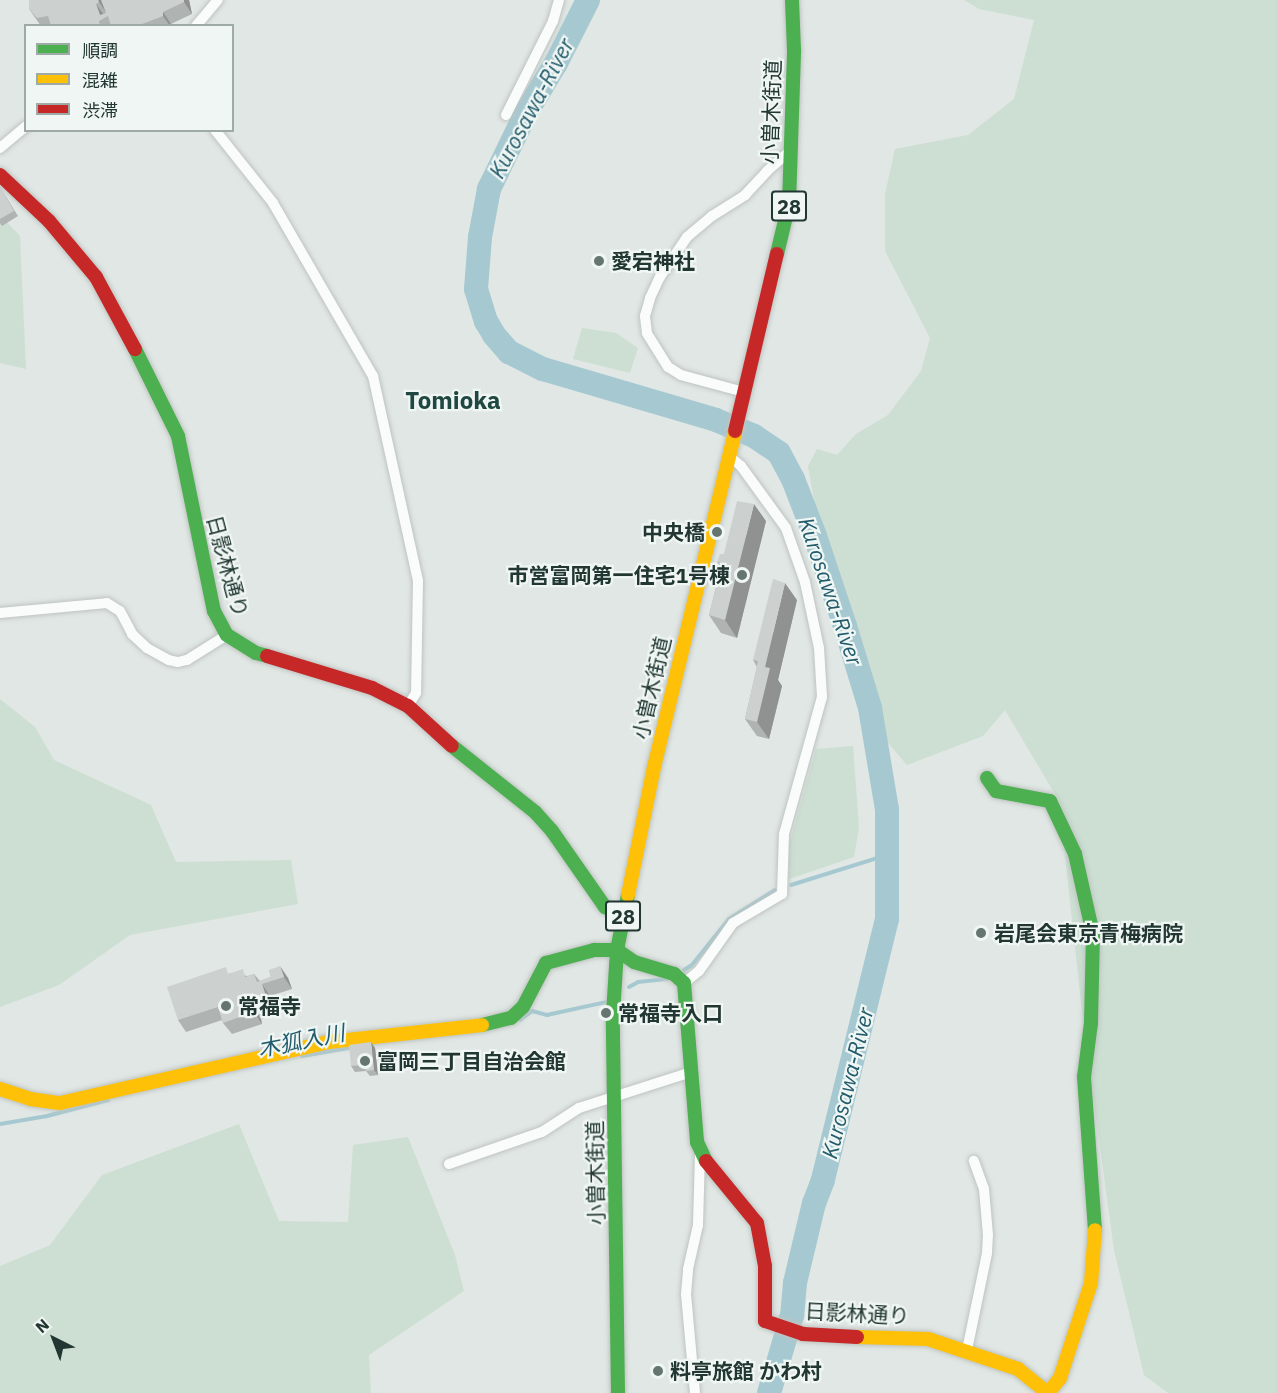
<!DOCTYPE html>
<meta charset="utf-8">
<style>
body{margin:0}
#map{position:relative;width:1277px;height:1393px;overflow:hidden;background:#e1e7e4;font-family:"IBM Plex Sans","Noto Sans JP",sans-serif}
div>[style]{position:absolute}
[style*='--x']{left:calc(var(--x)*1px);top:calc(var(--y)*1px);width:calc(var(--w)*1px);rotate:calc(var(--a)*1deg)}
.green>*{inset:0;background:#ccdfd2}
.stream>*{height:4px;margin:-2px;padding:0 2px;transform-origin:2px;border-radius:2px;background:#a6c9d1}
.river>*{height:24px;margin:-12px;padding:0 12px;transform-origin:12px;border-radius:12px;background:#a6c9d1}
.roads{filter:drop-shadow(0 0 2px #bec4c1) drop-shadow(0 0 2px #bec4c1)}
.street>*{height:10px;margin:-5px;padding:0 5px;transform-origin:5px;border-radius:5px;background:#fafbfb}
.fast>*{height:14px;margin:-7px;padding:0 7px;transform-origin:7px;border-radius:7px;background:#4caf50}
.slow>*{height:14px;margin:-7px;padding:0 7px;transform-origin:7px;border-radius:7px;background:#ffc107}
.jam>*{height:14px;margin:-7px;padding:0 7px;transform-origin:7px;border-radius:7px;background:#c62828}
.wall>*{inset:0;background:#afb3b2}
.shaded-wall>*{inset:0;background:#8f9291}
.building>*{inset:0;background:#ccd0cf}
.dots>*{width:16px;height:16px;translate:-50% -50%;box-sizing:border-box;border:3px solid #eff6f3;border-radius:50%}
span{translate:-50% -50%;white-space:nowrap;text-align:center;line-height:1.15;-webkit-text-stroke:4.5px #eff6f3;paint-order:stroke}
.shield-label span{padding:2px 4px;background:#eff6f3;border:2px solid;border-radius:4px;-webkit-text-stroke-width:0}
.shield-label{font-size:20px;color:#223732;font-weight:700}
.street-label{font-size:21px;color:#223732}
.poi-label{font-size:21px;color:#223732;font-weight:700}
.left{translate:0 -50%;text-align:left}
.right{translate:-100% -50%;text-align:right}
.water-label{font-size:22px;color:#225b6c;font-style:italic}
.quarter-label{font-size:24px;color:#204740;font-weight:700}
.legend{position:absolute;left:24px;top:24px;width:210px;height:108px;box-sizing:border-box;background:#eff6f3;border:2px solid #9daaa6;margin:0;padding:8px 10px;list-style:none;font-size:18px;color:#223732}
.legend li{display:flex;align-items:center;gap:12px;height:30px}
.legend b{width:30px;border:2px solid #9daaa6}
.north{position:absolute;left:24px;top:1309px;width:60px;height:60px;-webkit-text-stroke:4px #eff6f3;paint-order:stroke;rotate:318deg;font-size:16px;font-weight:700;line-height:24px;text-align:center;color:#223732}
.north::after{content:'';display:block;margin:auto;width:21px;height:27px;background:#223732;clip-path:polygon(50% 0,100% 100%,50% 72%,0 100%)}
</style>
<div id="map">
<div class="green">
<i style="clip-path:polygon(964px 0,1277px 0,1277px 1393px,1168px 1393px,1144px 1375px,1114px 1250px,1084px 1029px,1059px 801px,1005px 710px,983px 736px,907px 765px,877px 730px,819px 529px,808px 466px,817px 449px,837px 455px,856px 434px,888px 415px,921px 371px,930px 338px,885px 251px,885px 194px,895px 149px,968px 135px,1014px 99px,1034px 20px,979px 9px)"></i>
<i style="clip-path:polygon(0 215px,20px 236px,26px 369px,0 363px)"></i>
<i style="clip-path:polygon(582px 328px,616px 333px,638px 348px,630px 373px,573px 359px)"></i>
<i style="clip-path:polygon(0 699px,35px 727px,54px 760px,151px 805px,176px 862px,291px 860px,298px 904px,130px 935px,59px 985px,0 1007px)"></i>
<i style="clip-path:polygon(853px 746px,859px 828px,854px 857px,789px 879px,789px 845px,816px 749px)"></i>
<i style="clip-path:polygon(239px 1124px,279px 1221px,348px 1222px,353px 1145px,408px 1137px,455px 1255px,464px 1291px,369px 1355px,371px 1393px,0 1393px,0 1266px,50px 1245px,102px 1175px)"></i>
</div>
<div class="stream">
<i style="--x:791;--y:885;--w:101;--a:-17.4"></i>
<i style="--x:684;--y:970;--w:9;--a:-32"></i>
<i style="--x:692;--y:965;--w:59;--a:-51.2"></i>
<i style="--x:729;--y:919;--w:54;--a:-32.2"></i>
<i style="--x:629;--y:987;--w:10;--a:-29"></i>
<i style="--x:638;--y:982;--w:30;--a:-6"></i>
<i style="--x:520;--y:1020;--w:15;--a:-37"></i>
<i style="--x:532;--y:1011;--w:16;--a:15"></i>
<i style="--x:547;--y:1015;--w:60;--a:-12.4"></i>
<i style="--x:302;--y:1056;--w:53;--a:-9.8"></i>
<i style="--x:0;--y:1124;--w:48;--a:-9.7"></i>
<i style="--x:47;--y:1116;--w:63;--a:-14.7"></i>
</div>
<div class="river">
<i style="--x:588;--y:0;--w:71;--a:116.9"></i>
<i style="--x:556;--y:63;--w:56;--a:121.1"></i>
<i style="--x:527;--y:111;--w:87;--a:116"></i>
<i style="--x:489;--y:189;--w:49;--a:100.6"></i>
<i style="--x:480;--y:237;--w:52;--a:94.4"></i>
<i style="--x:476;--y:289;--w:34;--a:73"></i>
<i style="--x:486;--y:321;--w:16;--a:60"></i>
<i style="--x:494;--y:335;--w:23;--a:49"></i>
<i style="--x:509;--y:352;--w:38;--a:27"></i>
<i style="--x:543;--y:369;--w:180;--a:16.4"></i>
<i style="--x:716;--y:420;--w:41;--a:22.8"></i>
<i style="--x:754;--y:436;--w:30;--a:34"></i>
<i style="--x:779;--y:453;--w:30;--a:62"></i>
<i style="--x:793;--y:479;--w:61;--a:68.9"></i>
<i style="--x:815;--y:536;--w:95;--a:71.6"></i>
<i style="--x:845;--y:626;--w:86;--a:73"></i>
<i style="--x:870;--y:708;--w:103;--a:80.5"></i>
<i style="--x:887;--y:810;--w:109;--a:90"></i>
<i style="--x:887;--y:919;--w:269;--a:103.8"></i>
<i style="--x:823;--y:1180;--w:25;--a:111"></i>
<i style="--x:814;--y:1203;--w:82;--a:103.4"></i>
<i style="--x:795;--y:1283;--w:32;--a:95"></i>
<i style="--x:792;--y:1315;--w:81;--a:106.4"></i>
</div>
<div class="roads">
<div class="street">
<i style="--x:196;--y:26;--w:34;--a:-50"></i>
<i style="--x:506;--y:115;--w:105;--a:-63.4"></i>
<i style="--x:553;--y:21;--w:22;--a:-74"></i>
<i style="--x:215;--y:130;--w:93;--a:51.5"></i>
<i style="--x:273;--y:203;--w:200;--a:60"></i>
<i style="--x:373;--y:376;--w:210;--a:77.6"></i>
<i style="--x:418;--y:581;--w:112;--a:91"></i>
<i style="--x:416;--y:693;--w:15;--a:122"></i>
<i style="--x:0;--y:148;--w:34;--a:-40"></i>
<i style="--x:744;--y:392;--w:65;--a:-164.9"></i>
<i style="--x:681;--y:375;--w:15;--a:-148"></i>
<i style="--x:668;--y:367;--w:40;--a:-122"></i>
<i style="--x:647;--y:333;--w:17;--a:-97"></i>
<i style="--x:645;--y:316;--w:19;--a:-74"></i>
<i style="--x:650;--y:298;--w:23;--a:-65"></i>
<i style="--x:660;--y:277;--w:48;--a:-56"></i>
<i style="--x:687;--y:237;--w:33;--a:-40"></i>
<i style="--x:712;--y:216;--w:39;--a:-32"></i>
<i style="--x:745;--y:195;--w:33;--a:-47"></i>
<i style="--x:767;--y:171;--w:33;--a:-41"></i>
<i style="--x:0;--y:613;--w:107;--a:-5.3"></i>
<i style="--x:107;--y:603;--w:15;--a:32"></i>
<i style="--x:120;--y:611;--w:26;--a:62"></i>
<i style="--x:132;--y:634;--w:21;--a:43"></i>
<i style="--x:147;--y:648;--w:25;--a:29"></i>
<i style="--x:169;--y:660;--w:9;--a:13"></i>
<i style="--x:178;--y:662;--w:9;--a:-13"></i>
<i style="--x:187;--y:660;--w:47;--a:-32"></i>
<i style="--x:684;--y:983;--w:19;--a:-39"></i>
<i style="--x:699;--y:971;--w:59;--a:-54.7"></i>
<i style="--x:733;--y:923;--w:57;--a:-30.6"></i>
<i style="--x:782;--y:894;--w:60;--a:-88.1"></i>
<i style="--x:784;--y:834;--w:142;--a:-74.5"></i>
<i style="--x:822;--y:697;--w:49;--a:-93.5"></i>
<i style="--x:819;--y:648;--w:67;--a:-102"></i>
<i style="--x:805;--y:582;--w:57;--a:-109.4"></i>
<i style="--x:786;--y:528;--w:77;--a:-126"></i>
<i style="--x:741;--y:466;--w:16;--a:-140"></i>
<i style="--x:449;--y:1164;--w:98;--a:-19"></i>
<i style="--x:542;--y:1132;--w:44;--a:-33"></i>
<i style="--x:579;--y:1108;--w:118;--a:-17.8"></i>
<i style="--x:967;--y:1350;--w:99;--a:-78.3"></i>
<i style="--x:987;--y:1253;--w:18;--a:-87"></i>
<i style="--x:988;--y:1235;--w:46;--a:-95"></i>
<i style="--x:984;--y:1189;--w:30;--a:-110"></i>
<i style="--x:695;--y:1393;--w:99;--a:-95.2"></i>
<i style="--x:686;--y:1294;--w:25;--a:-85"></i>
<i style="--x:688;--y:1269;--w:45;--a:-77.2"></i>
<i style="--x:698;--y:1225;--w:73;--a:-88.4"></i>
</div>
<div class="fast">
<i style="--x:777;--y:254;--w:51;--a:-76.5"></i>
<i style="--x:789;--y:204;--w:154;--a:-88.1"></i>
<i style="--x:794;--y:50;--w:50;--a:-92.3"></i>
<i style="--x:135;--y:349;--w:97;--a:63.7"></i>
<i style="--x:178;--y:436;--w:179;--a:78.4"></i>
<i style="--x:214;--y:611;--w:27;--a:62"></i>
<i style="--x:227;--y:635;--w:34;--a:32"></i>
<i style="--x:256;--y:653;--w:11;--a:15"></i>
<i style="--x:452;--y:746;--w:106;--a:38.5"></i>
<i style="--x:535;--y:812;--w:25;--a:48"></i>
<i style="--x:552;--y:831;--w:93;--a:55.1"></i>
<i style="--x:605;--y:907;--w:19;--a:21"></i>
<i style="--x:987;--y:778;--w:16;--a:55"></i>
<i style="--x:996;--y:791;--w:55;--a:10.5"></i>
<i style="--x:1050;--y:801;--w:59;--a:64.7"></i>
<i style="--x:1075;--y:854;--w:82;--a:77.3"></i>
<i style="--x:1093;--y:934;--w:89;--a:91.3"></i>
<i style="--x:1091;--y:1023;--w:54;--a:97.4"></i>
<i style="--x:1084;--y:1077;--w:153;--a:85.9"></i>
<i style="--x:482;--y:1025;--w:30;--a:-14"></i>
<i style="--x:511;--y:1018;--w:16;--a:-43"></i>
<i style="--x:523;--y:1007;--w:50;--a:-62.4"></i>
<i style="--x:546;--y:963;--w:50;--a:-15.2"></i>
<i style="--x:594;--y:950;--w:23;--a:0"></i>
<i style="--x:617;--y:950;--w:21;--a:35"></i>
<i style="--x:634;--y:962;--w:42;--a:16.7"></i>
<i style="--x:674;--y:974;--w:13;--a:42"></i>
<i style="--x:684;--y:983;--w:160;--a:85.3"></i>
<i style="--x:697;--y:1142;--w:21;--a:65"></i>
<i style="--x:618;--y:1393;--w:379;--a:-90.8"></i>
<i style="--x:613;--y:1014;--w:64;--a:-86.4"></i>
<i style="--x:617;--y:950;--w:56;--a:-78.7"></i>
</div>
<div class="slow">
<i style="--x:628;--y:895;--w:131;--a:-78.5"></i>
<i style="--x:654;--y:767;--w:346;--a:-76.4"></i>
<i style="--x:0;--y:1089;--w:32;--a:18"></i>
<i style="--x:30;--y:1099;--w:30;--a:8"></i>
<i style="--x:60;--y:1103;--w:276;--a:-12.8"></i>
<i style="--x:329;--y:1042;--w:154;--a:-6.3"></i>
<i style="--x:857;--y:1337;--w:71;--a:1.6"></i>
<i style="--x:928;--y:1339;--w:95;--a:18.4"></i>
<i style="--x:1018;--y:1369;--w:38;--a:39"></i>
<i style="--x:1048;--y:1393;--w:19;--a:-51"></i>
<i style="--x:1060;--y:1378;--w:100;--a:-71.9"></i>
<i style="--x:1091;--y:1283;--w:53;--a:-85.7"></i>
</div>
<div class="jam">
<i style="--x:0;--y:175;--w:67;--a:43.2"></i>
<i style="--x:49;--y:221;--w:73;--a:50"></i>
<i style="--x:96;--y:277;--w:82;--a:61.6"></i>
<i style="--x:735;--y:431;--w:182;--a:-76.7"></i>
<i style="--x:267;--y:656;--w:110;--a:16.9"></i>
<i style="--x:372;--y:688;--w:40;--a:26.6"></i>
<i style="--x:408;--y:706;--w:59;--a:42.3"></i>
<i style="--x:706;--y:1161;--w:80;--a:50.6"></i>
<i style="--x:757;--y:1223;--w:44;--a:79.5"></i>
<i style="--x:765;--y:1266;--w:55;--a:90"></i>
<i style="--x:765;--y:1321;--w:40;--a:18.9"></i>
<i style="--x:803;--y:1334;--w:54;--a:3.2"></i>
</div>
</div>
<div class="wall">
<i style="clip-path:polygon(30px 0,190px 0,189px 0,192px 14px,171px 24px,171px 26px,41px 26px,29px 9px)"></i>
<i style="clip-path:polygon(0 187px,18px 216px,2px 226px,0 223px)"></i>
<i style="clip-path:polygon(766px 521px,737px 638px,721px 633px,709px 615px,721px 567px,717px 562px,724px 554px)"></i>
<i style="clip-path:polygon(797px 600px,778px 680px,782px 686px,769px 739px,757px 736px,745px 719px,757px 667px,753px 660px)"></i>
<i style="clip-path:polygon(269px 970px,288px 978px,292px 989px,270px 996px,276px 1014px,261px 1019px,262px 1024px,232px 1034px,223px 1023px,222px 1020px,186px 1032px,178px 1020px,230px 973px,248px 976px,254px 974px,260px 981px,271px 977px)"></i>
<i style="clip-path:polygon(375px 1048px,378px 1075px,370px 1076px,366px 1071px,355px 1072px,351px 1066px)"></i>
</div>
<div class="shaded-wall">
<i style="clip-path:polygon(98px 0,105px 0,107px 14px,99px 2px)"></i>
<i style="clip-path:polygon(184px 0,189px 0,192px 14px,184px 2px)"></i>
<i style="clip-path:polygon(96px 4px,104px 15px,100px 15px)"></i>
<i style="clip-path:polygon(163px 12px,171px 24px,171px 26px,170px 26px,163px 16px)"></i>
<i style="clip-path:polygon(754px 504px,766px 521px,737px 638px,725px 620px)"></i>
<i style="clip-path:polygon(785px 583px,797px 600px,778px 680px,782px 686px,769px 739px,757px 722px,765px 667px)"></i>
<i style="clip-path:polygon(280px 966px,288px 978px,292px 989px,284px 977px)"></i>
<i style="clip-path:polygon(262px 984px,270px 996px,276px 1014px,268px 1002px)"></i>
<i style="clip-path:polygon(252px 1007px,261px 1019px,262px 1024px,254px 1012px)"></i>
<i style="clip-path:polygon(371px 1042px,375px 1048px,378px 1075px,374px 1070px)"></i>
</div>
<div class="building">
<i style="clip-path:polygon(29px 0,98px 0,99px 2px,96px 4px,100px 15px,106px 13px,101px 0,184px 0,184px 2px,163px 12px,163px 16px,137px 26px,111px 26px,108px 16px,99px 21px,100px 26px,51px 26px,48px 16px,37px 18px,29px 9px)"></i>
<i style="clip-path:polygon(0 187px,14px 211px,0 219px)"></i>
<i style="clip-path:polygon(737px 501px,754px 504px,725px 620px,709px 615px,722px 563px,717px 562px,720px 554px,724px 554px)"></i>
<i style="clip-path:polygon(773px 579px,785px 583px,765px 667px,770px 668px,757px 722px,745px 719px,758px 661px,753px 660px)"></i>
<i style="clip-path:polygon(280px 966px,284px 977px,262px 984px,268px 1002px,252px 1007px,254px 1012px,223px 1023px,218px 1007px,178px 1020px,167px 987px,226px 967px,228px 974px,243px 969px,245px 977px,254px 974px,257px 982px,271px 977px,269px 970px)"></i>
<i style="clip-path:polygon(371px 1042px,374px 1070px,366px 1071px,364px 1065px,351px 1066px,349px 1045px)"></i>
</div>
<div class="dots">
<i style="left:599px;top:261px;background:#657570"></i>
<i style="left:717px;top:532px;background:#657570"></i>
<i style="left:742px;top:575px;background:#657570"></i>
<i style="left:981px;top:933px;background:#657570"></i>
<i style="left:226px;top:1006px;background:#657570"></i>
<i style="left:606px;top:1013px;background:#657570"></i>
<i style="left:365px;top:1061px;background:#657570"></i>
<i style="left:658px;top:1371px;background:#657570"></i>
</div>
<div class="shield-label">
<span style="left:789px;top:206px">28</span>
<span style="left:623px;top:916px">28</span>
</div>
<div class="street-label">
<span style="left:771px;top:112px;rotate:-88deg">小曽木街道</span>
<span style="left:228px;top:566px;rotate:75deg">日影林通り</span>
<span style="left:651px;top:688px;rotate:-77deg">小曽木街道</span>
<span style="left:595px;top:1173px;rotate:-91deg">小曽木街道</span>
<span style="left:857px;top:1313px;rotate:3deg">日影林通り</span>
</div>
<div class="poi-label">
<span class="left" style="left:611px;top:261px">愛宕神社</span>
<span class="right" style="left:705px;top:532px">中央橋</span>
<span class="right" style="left:730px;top:575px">市営富岡第一住宅1号棟</span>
<span class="left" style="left:994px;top:933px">岩尾会東京青梅病院</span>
<span class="left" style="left:238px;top:1006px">常福寺</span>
<span class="left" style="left:618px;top:1013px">常福寺入口</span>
<span class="left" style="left:377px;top:1061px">富岡三丁目自治会館</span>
<span class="left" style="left:670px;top:1371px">料亭旅館 かわ村</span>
</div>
<div class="water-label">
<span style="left:531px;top:108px;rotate:-62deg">Kurosawa-River</span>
<span style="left:831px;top:591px;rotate:71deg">Kurosawa-River</span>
<span style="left:301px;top:1040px;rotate:-11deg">木狐入川</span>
<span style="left:847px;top:1083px;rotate:-76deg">Kurosawa-River</span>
</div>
<div class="quarter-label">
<span style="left:453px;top:401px">Tomioka</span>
</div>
<ul class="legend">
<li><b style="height:8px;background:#4caf50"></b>順調</li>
<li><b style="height:8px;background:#ffc107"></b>混雑</li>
<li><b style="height:8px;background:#c62828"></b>渋滞</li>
</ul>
<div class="north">N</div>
</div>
